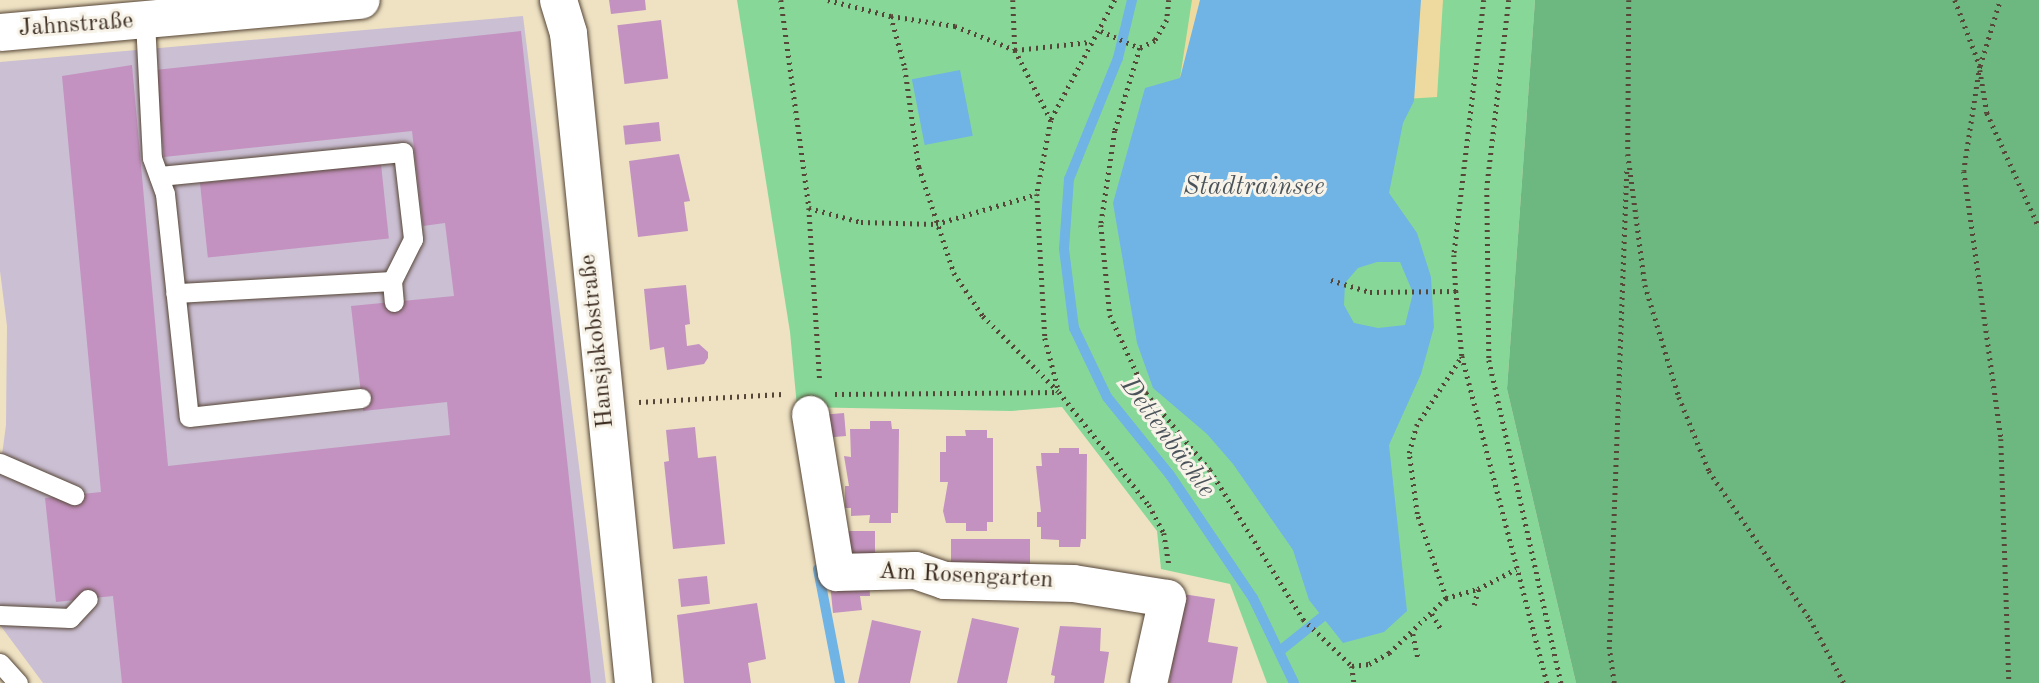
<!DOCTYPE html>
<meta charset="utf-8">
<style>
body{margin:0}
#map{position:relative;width:2039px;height:683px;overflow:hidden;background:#eee2c3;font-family:"Old Standard TT",serif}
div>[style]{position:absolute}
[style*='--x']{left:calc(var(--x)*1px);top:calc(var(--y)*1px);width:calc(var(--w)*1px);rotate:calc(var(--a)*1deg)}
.industrial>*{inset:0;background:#cbbfd4}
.green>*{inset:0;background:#87d898}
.forest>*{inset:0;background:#6db880}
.sand>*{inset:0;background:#eeda9e}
.water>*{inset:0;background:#70b3e5;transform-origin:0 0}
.stream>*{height:10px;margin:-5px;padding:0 5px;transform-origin:5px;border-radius:5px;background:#70b3e5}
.building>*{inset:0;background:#c392c0;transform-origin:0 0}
.path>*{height:4.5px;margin-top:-2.25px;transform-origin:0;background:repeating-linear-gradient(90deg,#564637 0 2px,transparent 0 7px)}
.roads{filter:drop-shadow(0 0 2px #564637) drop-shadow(0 0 2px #564637)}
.service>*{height:19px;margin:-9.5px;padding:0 9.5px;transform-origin:9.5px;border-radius:9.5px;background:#fff}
.minor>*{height:37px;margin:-18.5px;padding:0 18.5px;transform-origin:18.5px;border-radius:18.5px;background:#fff}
span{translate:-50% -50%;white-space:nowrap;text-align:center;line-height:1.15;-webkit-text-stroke:6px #f7f3e8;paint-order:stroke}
.street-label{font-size:24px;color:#3b2a1e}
.water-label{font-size:26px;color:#4b535a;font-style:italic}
</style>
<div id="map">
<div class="industrial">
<i style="clip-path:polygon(523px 16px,606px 683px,43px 683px,0 625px,0 470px,6px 425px,7px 326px,0 271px,0 62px)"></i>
</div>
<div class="green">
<i style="clip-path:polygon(737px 0,1535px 0,1507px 389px,1576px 683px,1267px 683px,1230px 584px,1161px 569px,1157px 531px,1062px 407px,1011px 411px,797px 407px,790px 332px)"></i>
</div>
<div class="forest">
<i style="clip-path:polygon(1535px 0,2039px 0,2039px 683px,1576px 683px,1507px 389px)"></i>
</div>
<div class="sand">
<i style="clip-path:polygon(1192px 0,1216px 0,1180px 78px)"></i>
<i style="clip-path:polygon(1407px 0,1443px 0,1437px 97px,1405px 99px)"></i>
</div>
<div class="water">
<i style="clip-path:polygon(evenodd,1200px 0,1421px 0,1414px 101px,1403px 123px,1389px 193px,1417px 233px,1431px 277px,1434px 327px,1421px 374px,1389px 445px,1407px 611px,1384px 632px,1343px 643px,1309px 600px,1293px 550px,1233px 464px,1207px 434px,1153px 388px,1137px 343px,1113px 203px,1145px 88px,1180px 78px,1200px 0,1377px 262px,1400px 262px,1413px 293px,1405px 325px,1378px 328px,1354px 323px,1344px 305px,1345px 283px,1358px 268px,1377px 262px)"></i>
<i style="left:960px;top:70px;width:67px;height:49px;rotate:79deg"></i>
</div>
<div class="stream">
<i style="--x:1132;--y:0;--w:60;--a:103.6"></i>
<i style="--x:1118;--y:58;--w:131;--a:112"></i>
<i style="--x:1069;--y:179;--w:70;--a:94.1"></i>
<i style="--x:1064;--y:249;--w:80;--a:82.8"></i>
<i style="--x:1074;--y:328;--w:76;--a:64.4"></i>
<i style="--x:1107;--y:397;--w:100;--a:51.1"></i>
<i style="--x:1170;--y:475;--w:148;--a:56"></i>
<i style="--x:1253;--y:598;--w:94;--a:64.2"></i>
<i style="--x:818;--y:569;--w:116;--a:79.1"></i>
<i style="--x:1281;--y:650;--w:53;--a:-38.8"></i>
</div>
<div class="building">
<i style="clip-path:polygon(609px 0,645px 0,646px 10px,611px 14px)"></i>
<i style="left:661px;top:20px;width:59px;height:44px;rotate:83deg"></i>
<i style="clip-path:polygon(521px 31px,591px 683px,122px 683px,113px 596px,56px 602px,45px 498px,101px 492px,62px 76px,132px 65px,168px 466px,450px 435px,447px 402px,363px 411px,351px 306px,454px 296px,445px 223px,423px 226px,412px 131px,164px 157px,155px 70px)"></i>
<i style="left:659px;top:122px;width:19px;height:36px;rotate:84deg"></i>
<i style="clip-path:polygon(679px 154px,690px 201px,684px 202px,688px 231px,638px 237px,629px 161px)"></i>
<i style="left:381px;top:164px;width:75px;height:182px;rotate:84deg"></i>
<i style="clip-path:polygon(686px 285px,690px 324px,685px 325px,687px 346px,699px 344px,708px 352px,708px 358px,704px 364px,667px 370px,664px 347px,650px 350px,644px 289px)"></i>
<i style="left:844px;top:413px;width:23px;height:26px;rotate:85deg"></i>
<i style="clip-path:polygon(870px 421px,891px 421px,892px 429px,899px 429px,898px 513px,891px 513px,891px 523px,869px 523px,870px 515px,851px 516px,851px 508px,845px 508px,845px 486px,849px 486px,844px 456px,851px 457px,850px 429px,870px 429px)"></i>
<i style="clip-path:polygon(695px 427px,698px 458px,716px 456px,725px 544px,673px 549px,664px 462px,669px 461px,666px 430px)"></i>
<i style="clip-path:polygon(965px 430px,987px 430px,987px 438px,993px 438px,993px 522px,987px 522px,987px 531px,966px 531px,966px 523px,946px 523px,943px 511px,948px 482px,940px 482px,940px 452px,946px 452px,946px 436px,966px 436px)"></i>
<i style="clip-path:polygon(1059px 448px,1079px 448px,1079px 454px,1087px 454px,1086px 539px,1081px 539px,1080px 547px,1059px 547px,1059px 540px,1041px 539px,1041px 527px,1037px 527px,1037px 512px,1041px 512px,1036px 466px,1042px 466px,1041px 453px,1059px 453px)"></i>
<i style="left:875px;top:531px;width:30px;height:32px;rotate:90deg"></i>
<i style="left:951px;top:539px;width:79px;height:30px"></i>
<i style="left:707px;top:576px;width:28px;height:29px;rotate:84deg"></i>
<i style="clip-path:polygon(869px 579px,870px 596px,860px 596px,862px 610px,833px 613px,830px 583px)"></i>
<i style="clip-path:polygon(1183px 594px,1215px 599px,1208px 642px,1238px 647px,1232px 683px,1169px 683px)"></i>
<i style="clip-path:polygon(757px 603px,766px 659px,748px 663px,751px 683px,684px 683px,677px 615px)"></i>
<i style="clip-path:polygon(972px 618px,1019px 628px,1007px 683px,957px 683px)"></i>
<i style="clip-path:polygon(872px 620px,921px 631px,910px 683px,858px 683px)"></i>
<i style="clip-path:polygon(1060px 626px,1101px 628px,1100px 651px,1109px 652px,1104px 683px,1054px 683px,1055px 676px,1051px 675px)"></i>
</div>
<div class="path">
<i style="--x:781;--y:0;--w:210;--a:82.3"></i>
<i style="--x:809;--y:208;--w:173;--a:86.4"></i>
<i style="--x:828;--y:0;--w:65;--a:14.3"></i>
<i style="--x:891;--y:16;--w:54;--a:74.9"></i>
<i style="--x:905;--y:68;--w:100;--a:82"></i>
<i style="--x:919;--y:167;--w:112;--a:71.7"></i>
<i style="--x:954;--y:273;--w:52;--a:56"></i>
<i style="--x:983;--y:316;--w:106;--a:45"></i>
<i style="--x:1013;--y:0;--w:50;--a:87.7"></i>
<i style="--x:1015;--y:50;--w:75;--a:-6.1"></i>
<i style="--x:1115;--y:0;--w:136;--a:118.1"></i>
<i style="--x:1051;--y:120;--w:75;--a:100.7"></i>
<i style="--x:1037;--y:194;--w:144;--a:86.8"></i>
<i style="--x:1045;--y:338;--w:56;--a:75.5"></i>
<i style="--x:1059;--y:392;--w:144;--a:51.5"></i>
<i style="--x:1149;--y:505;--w:32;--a:62"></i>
<i style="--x:1164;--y:533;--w:33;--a:81"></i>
<i style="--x:1169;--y:0;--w:20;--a:96"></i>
<i style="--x:1167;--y:20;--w:24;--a:120"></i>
<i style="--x:1155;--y:41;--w:17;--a:155"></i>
<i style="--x:1140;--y:48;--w:87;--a:106.8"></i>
<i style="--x:1115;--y:131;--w:95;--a:98.5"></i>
<i style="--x:1101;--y:225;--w:90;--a:84.3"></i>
<i style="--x:1110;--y:315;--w:86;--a:65.2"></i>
<i style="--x:1146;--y:393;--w:100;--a:50.3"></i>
<i style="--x:1210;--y:470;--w:176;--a:58"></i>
<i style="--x:1303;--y:619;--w:68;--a:43.8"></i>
<i style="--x:1352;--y:666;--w:17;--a:83"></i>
<i style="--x:1484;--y:0;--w:257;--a:96.7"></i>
<i style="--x:1454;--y:255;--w:36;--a:87"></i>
<i style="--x:1456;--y:291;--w:65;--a:84.7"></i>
<i style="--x:1462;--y:356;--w:338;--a:75.4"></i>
<i style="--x:1509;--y:0;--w:189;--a:96.7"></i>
<i style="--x:1487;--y:188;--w:172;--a:89.3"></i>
<i style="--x:1489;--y:360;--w:331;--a:77.4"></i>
<i style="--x:1629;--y:0;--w:154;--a:90.4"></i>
<i style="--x:1628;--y:154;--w:132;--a:82.6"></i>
<i style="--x:1645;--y:285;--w:117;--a:73.1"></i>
<i style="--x:1679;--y:397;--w:80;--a:67.9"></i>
<i style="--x:1709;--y:471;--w:179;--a:55.7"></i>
<i style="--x:1810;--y:619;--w:72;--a:62"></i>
<i style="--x:1955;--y:0;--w:71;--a:69.3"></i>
<i style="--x:1980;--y:66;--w:69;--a:-73.1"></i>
<i style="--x:891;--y:16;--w:65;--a:8.9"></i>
<i style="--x:955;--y:26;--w:65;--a:21.8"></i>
<i style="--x:1015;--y:50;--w:79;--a:62.8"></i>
<i style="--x:1101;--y:31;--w:43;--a:23.6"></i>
<i style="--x:1980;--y:66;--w:106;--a:98.7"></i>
<i style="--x:1964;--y:171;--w:271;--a:82.1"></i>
<i style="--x:2001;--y:439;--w:244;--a:88.1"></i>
<i style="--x:1980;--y:70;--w:44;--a:80.8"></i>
<i style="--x:1987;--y:113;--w:125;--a:65.5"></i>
<i style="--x:809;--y:208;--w:54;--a:15.1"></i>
<i style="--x:861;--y:222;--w:75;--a:1.5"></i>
<i style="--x:936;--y:224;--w:105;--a:-16.5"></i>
<i style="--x:1331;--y:280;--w:41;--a:17.1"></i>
<i style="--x:1370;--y:292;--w:86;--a:-0.7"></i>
<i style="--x:835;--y:394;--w:224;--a:-0.5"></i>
<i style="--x:639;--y:402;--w:144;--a:-3.2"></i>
<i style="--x:1446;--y:598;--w:33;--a:-16"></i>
<i style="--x:1478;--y:589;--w:43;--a:-27.8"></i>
<i style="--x:1474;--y:605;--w:16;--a:-75"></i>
<i style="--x:1432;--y:614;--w:17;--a:59"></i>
<i style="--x:1413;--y:634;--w:25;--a:78"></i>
<i style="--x:1352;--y:666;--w:17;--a:-7"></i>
<i style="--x:1369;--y:664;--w:23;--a:-29"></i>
<i style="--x:1389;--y:653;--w:79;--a:-44"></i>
<i style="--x:1446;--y:598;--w:89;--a:-109"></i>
<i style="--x:1417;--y:514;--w:62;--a:-97.5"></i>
<i style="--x:1409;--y:453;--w:28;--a:-75"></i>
<i style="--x:1416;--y:426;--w:84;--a:-56.7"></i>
<i style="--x:1614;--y:683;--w:34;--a:-98"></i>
<i style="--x:1609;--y:649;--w:482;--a:-87.9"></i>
</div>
<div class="roads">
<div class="service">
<i style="--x:145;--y:21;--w:137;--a:87.1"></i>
<i style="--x:152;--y:158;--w:38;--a:70"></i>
<i style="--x:165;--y:194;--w:224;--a:83.9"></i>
<i style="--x:189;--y:417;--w:173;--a:-6.3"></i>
<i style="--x:159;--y:176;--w:245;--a:-5.6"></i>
<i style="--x:403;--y:152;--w:88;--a:83.4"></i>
<i style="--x:413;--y:239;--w:47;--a:116.6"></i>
<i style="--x:392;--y:281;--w:217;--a:176.8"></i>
<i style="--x:392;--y:281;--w:21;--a:85"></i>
<i style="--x:0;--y:463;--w:81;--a:23.4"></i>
<i style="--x:0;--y:615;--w:70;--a:2.5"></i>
<i style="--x:70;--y:618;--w:26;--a:-47"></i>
<i style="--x:0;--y:663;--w:27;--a:48"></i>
</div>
<div class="minor">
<i style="--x:558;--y:0;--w:34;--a:73"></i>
<i style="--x:568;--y:33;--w:653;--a:84.29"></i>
<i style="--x:0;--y:32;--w:362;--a:-5.1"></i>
<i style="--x:810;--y:414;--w:160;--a:80.7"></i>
<i style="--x:836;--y:572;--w:79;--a:-1.5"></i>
<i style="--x:915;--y:570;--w:31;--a:19"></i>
<i style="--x:944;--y:580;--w:129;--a:1.3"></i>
<i style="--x:1073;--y:583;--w:95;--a:9.1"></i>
<i style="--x:1167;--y:598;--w:87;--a:102.6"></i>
</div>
</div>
<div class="street-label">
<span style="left:76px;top:26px;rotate:-4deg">Jahnstraße</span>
<span style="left:598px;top:341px;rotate:-96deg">Hansjakobstraße</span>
<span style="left:966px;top:577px;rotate:3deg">Am Rosengarten</span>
</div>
<div class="water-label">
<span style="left:1254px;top:188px">Stadtrainsee</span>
<span style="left:1167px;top:438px;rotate:54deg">Dettenbächle</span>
</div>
</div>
